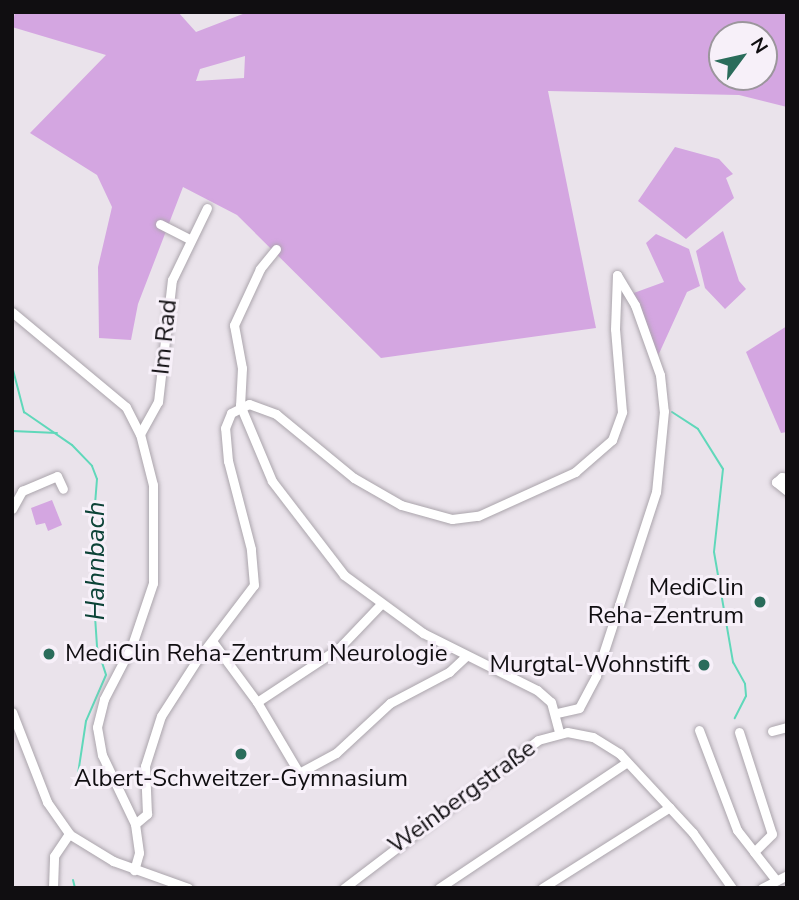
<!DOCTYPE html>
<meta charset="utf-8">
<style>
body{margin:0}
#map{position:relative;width:799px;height:900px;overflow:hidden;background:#eae3eb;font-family:"Nunito Sans",sans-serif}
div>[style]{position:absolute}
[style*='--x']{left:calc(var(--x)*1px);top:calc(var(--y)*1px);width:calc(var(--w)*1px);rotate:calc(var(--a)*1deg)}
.green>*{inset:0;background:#d4a6e1}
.stream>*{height:2px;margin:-1px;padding:0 1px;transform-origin:1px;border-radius:1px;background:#60d8ba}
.roads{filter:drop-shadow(0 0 2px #aba5ac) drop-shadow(0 0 2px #aba5ac)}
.minor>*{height:9px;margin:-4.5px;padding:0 4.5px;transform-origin:4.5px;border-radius:4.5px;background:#fff}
.dots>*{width:19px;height:19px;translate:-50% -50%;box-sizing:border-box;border:4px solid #f7f0f9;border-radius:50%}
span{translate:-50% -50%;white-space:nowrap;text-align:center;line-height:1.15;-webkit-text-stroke:6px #f7f0f9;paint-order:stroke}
.street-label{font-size:24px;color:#100e11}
.poi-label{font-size:24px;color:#100e11}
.right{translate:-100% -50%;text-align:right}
.left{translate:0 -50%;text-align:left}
.water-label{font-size:26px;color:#0c4337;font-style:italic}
.frame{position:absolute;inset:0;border:14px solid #100e11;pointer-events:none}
.north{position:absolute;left:708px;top:21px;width:70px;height:70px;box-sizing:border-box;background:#f7f0f9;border:2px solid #9b969c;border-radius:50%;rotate:57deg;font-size:19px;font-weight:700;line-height:28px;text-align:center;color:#100e11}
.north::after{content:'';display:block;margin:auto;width:24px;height:32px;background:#2a6c5b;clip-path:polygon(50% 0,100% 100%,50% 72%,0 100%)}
</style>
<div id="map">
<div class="green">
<i style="clip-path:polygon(evenodd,15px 12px,178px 12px,196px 32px,248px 12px,787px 12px,787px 107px,739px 95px,548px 91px,596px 328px,381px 358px,237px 215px,183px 187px,138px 304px,131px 340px,99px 338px,98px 267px,112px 207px,97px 175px,30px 133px,106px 55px,12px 27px,15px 12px,722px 35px,764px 35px,764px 77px,722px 77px,722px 35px,15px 12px,245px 56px,244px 78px,196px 81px,200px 69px,245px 56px)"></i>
<i style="clip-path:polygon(675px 147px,719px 159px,733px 174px,726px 178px,734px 198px,686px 239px,638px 201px)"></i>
<i style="clip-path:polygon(723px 231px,739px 281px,746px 289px,725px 309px,705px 288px,696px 251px)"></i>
<i style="clip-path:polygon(656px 234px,689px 249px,700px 286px,687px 292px,657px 358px,631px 294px,664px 282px,646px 243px)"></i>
<i style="clip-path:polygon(787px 326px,787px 432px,781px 433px,746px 352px)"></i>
<i style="clip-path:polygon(52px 500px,62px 525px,48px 531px,45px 523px,36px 525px,31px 508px)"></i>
</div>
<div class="stream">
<i style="--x:12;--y:366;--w:48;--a:75.4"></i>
<i style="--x:24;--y:412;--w:58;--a:34.5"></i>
<i style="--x:72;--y:445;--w:29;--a:46"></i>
<i style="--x:92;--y:466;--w:14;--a:69"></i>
<i style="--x:97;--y:479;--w:77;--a:94.5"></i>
<i style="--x:91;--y:556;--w:91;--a:86.2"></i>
<i style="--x:97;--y:647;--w:29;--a:72"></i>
<i style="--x:106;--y:675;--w:50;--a:113.5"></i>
<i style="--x:86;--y:721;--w:67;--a:98.6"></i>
<i style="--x:672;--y:412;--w:31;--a:33"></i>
<i style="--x:698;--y:429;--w:47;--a:58"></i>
<i style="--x:723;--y:469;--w:83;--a:96.2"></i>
<i style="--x:714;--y:552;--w:112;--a:80.2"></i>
<i style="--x:733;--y:662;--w:25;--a:61"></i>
<i style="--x:745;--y:684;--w:12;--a:85"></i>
<i style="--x:746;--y:696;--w:25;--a:117"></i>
<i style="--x:12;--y:431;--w:45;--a:2.5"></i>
<i style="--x:73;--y:880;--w:8;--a:76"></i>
</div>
<div class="roads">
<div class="minor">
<i style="--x:160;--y:224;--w:33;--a:27"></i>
<i style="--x:276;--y:249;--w:26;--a:129"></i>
<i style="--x:260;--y:269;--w:62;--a:114.9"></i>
<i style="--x:234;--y:325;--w:44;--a:79.5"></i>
<i style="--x:242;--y:368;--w:37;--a:93"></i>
<i style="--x:240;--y:405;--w:82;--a:67.2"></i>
<i style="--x:272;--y:481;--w:118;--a:52.5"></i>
<i style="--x:344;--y:575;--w:98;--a:36.3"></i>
<i style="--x:423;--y:633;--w:127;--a:26.6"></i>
<i style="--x:537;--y:690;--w:18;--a:41"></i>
<i style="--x:551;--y:702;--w:31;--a:75"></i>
<i style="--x:12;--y:312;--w:148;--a:39.8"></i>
<i style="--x:126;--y:407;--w:30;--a:63"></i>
<i style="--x:140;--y:434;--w:53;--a:75.7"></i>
<i style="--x:153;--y:485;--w:98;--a:90"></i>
<i style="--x:153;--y:583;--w:65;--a:108.7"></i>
<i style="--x:132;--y:645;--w:61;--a:117.4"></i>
<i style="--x:104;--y:699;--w:29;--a:104"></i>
<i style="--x:97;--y:727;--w:28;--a:80"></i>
<i style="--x:102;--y:755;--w:76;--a:64.4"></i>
<i style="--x:135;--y:824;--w:29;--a:82"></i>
<i style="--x:139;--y:853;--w:18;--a:106"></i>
<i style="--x:140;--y:434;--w:37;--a:-61"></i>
<i style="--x:158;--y:402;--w:123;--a:-83.5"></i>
<i style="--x:172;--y:280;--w:80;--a:-64.1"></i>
<i style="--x:787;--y:480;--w:6;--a:-149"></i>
<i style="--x:782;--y:477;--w:8;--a:140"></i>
<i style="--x:776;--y:482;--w:14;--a:39"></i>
<i style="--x:12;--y:509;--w:21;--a:-61"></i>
<i style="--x:22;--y:491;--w:38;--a:-23"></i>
<i style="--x:57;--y:476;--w:14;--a:65"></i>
<i style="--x:212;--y:641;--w:76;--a:53.6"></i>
<i style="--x:257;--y:702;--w:82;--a:59.4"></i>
<i style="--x:299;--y:773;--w:42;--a:-28.4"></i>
<i style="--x:336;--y:753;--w:74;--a:-42.8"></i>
<i style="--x:390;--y:703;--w:67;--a:-27.7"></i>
<i style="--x:449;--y:672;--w:23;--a:-43"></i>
<i style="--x:257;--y:702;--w:98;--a:-33.4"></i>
<i style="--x:339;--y:648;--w:59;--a:-46.4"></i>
<i style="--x:12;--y:712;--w:97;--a:68.7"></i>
<i style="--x:47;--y:802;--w:39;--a:55"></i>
<i style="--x:69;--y:834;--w:52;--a:31.5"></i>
<i style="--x:113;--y:861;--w:80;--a:19.8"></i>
<i style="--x:699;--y:730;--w:107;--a:69.2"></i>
<i style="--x:737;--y:830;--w:28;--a:52"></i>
<i style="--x:772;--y:731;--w:16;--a:-15"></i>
<i style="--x:739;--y:732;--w:107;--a:72.1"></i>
<i style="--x:772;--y:834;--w:25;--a:135"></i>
<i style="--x:754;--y:852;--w:36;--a:52"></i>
<i style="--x:135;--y:824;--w:16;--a:-40"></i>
<i style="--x:147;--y:814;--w:48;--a:-92.4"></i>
<i style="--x:145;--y:766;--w:52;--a:-72.3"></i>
<i style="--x:161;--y:716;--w:67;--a:-57.3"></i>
<i style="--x:197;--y:660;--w:94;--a:-52.8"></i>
<i style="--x:254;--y:585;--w:36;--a:-95"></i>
<i style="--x:251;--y:549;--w:91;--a:-104.6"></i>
<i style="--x:228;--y:461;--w:33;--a:-95"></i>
<i style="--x:225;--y:428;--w:16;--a:-68"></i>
<i style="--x:231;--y:413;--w:20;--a:-27"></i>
<i style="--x:249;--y:404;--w:29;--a:20"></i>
<i style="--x:276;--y:414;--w:101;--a:39.4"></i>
<i style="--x:354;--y:478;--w:54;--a:29.9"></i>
<i style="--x:401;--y:505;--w:53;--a:15.4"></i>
<i style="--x:452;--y:519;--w:26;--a:-7"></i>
<i style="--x:478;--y:516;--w:107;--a:-24.4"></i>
<i style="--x:575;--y:472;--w:49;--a:-40.9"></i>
<i style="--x:612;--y:440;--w:30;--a:-70"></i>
<i style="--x:622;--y:412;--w:83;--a:-94.8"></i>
<i style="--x:615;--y:329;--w:54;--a:-87.9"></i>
<i style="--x:617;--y:275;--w:35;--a:59"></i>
<i style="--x:635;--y:305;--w:74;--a:70.3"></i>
<i style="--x:660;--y:375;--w:36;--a:84"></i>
<i style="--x:664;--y:411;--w:81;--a:95.6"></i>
<i style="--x:656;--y:492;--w:194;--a:108.1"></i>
<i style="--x:596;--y:676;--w:36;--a:118"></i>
<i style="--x:579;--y:708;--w:23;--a:167"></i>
<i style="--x:53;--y:888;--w:32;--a:-88"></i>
<i style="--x:54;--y:856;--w:27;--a:-56"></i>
<i style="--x:344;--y:888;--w:244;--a:-37.3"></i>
<i style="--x:538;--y:740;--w:30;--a:-15"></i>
<i style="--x:567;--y:732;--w:26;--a:11"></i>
<i style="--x:593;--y:737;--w:31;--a:32"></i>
<i style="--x:619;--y:753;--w:109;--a:47.2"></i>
<i style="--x:693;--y:833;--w:67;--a:54.7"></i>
<i style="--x:439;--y:888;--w:226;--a:-33.8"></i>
<i style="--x:542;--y:888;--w:151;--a:-32.3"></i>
<i style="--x:762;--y:888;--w:28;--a:-27"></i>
</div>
</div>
<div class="dots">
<i style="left:760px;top:602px;background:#2a6c5b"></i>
<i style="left:49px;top:654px;background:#2a6c5b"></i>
<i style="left:704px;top:665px;background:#2a6c5b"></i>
<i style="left:241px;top:754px;background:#2a6c5b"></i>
</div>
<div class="street-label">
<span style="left:165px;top:337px;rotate:-84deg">Im Rad</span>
<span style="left:462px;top:797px;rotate:-36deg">Weinbergstraße</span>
</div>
<div class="poi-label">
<span class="right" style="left:744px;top:602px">MediClin<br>Reha-Zentrum</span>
<span class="left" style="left:65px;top:654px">MediClin Reha-Zentrum Neurologie</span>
<span class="right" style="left:690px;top:665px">Murgtal-Wohnstift</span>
<span style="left:241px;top:779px">Albert-Schweitzer-Gymnasium</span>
</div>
<div class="water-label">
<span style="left:96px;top:561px;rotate:-90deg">Hahnbach</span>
</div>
<div class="frame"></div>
<div class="north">N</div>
</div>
